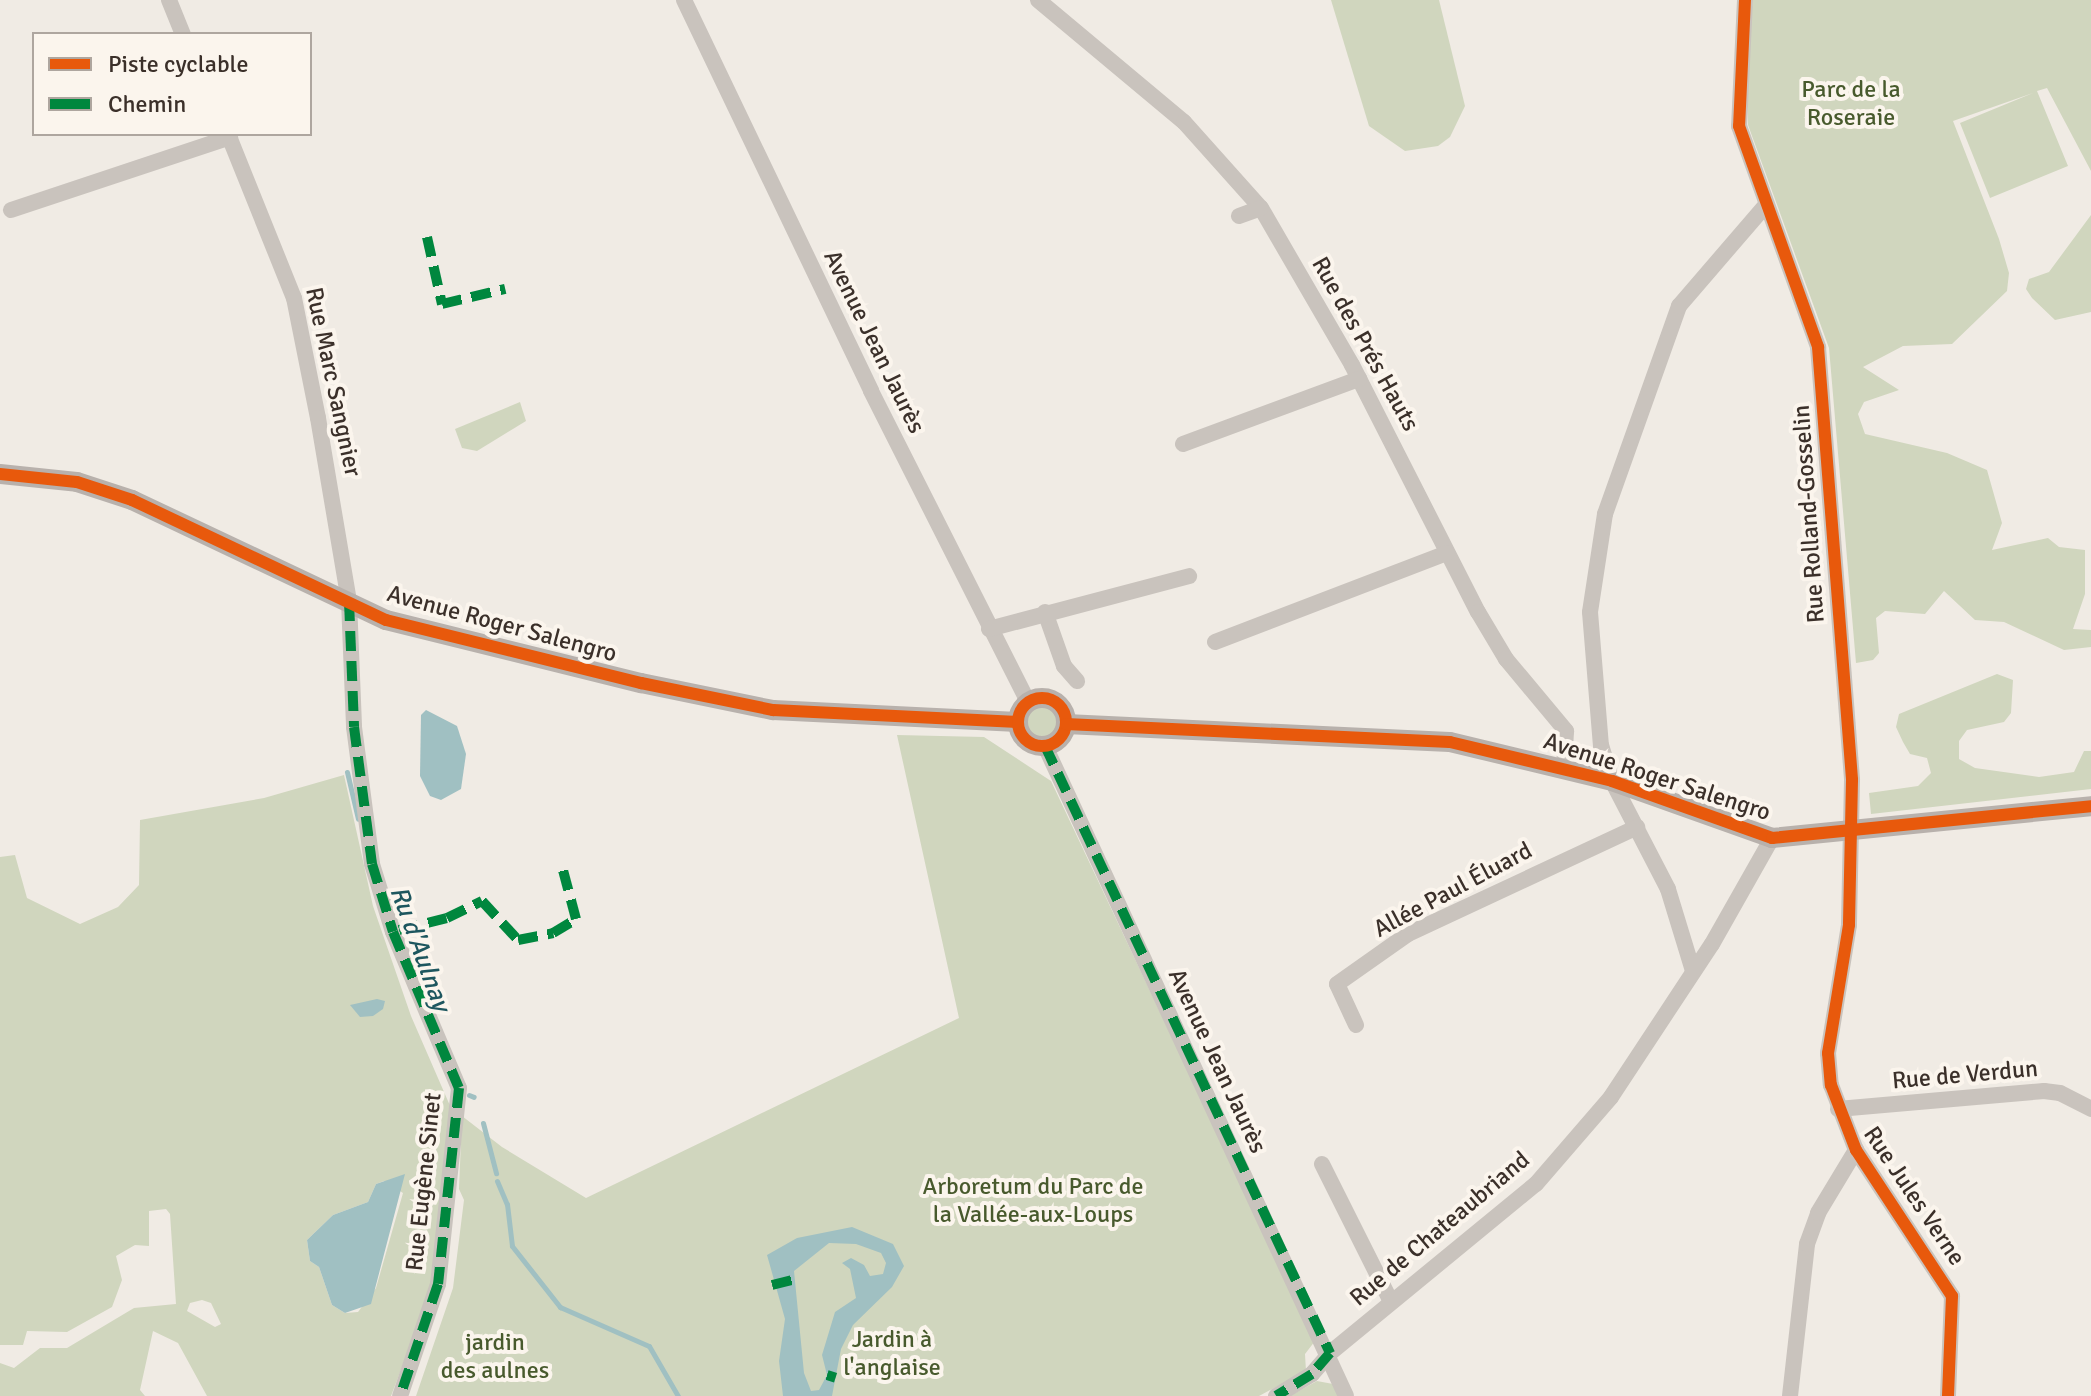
<!DOCTYPE html>
<meta charset="utf-8">
<style>
body{margin:0}
#map{position:relative;width:2091px;height:1396px;overflow:hidden;background:#f0ebe4;font-family:Signika,sans-serif}
div>[style]{position:absolute}
[style*='--x']{left:calc(var(--x)*1px);top:calc(var(--y)*1px);width:calc(var(--w)*1px);rotate:calc(var(--a)*1deg)}
.green>*{inset:0;background:#d0d6be}
.round{border-radius:50%}
.water>*{inset:0;background:#a0c0c2}
.stream>*{height:5px;margin:-2.5px;padding:0 2.5px;transform-origin:2.5px;border-radius:2.5px;background:#a0c0c2}
.minor>*{height:16px;margin:-8px;padding:0 8px;transform-origin:8px;border-radius:8px;background:#c9c3bd}
.major>*{height:20px;margin:-10px;padding:0 10px;transform-origin:10px;border-radius:10px;background:#b8b1ac}
.major>.ring{margin:-10px;padding:0;box-sizing:content-box;background:none;border:20px solid #b8b1ac;border-radius:50%}
.quiet>*{height:10px;margin-top:-5px;transform-origin:0;background:repeating-linear-gradient(90deg,#00873e 0 20px,transparent 0 30px)}
.cycleway>*{height:12px;margin:-6px;padding:0 6px;transform-origin:6px;border-radius:6px;background:#e8590c}
.cycleway>.ring{margin:-6px;padding:0;box-sizing:content-box;background:none;border:12px solid #e8590c;border-radius:50%}
span{translate:-50% -50%;white-space:nowrap;text-align:center;line-height:1.15;-webkit-text-stroke:8px #fbf5ed;paint-order:stroke}
.park-label{font-size:24px;color:#485a2d}
.street-label{font-size:24px;color:#3b302a}
.water-label{font-size:26px;color:#1e575f;font-style:italic}
.legend{position:absolute;left:32px;top:32px;width:280px;height:104px;box-sizing:border-box;background:#fbf5ed;border:2px solid #aea69f;margin:0;padding:10px 14px;list-style:none;font-size:24px;color:#3b302a}
.legend li{display:flex;align-items:center;gap:16px;height:40px}
.legend b{width:40px;border:2px solid #aea69f}
</style>
<div id="map">
<div class="green">
<i style="clip-path:polygon(1331px 0,1439px 0,1465px 106px,1450px 137px,1438px 146px,1405px 151px,1369px 126px)"></i>
<i style="clip-path:polygon(1753px 0,2091px 0,2091px 171px,2047px 88px,2037px 91px,2068px 166px,1990px 198px,1960px 123px,2033px 93px,1953px 121px,1999px 239px,2009px 273px,2007px 291px,1952px 344px,1903px 346px,1863px 367px,1899px 390px,1864px 402px,1858px 414px,1865px 434px,1947px 453px,1987px 470px,2002px 523px,1992px 550px,2048px 538px,2059px 547px,2085px 550px,2085px 594px,2073px 629px,2091px 630px,2091px 647px,2064px 650px,2004px 622px,1975px 620px,1944px 591px,1925px 614px,1885px 611px,1876px 618px,1879px 653px,1873px 660px,1856px 663px,1829px 348px,1748px 125px,1747px 43px)"></i>
<i style="clip-path:polygon(2091px 215px,2091px 312px,2055px 320px,2032px 298px,2026px 289px,2029px 279px,2049px 272px)"></i>
<i style="clip-path:polygon(520px 402px,526px 421px,477px 451px,462px 448px,455px 429px)"></i>
<i style="clip-path:polygon(1997px 674px,2013px 680px,2011px 713px,2004px 722px,1967px 730px,1959px 741px,1959px 759px,1975px 768px,2039px 777px,2074px 772px,2084px 751px,2091px 751px,2091px 789px,1871px 814px,1869px 793px,1918px 786px,1931px 773px,1927px 758px,1910px 754px,1903px 742px,1896px 727px,1899px 714px)"></i>
<i class="round" style="left:1026px;top:706px;width:32px;height:32px"></i>
<i style="clip-path:polygon(897px 735px,984px 737px,1051px 781px,1315px 1341px,1305px 1354px,1306px 1371px,1259px 1396px,416px 1396px,453px 1288px,464px 1200px,459px 1189px,462px 1116px,502px 1147px,586px 1198px,959px 1018px)"></i>
<i style="clip-path:polygon(evenodd,344px 775px,373px 906px,411px 1016px,451px 1108px,433px 1285px,391px 1396px,207px 1396px,178px 1343px,153px 1331px,140px 1390px,145px 1396px,0 1396px,0 1363px,14px 1368px,40px 1348px,67px 1348px,134px 1308px,176px 1304px,170px 1214px,166px 1209px,149px 1211px,149px 1246px,135px 1245px,116px 1256px,122px 1280px,112px 1307px,67px 1332px,27px 1331px,23px 1345px,0 1345px,0 857px,15px 855px,27px 898px,80px 924px,118px 907px,139px 885px,140px 820px,264px 798px,344px 775px,384px 1181px,403px 1193px,376px 1288px,358px 1312px,345px 1313px,332px 1305px,319px 1267px,310px 1261px,307px 1240px,333px 1215px,368px 1202px,376px 1184px,384px 1181px,344px 775px,202px 1300px,211px 1303px,221px 1324px,215px 1327px,187px 1311px,190px 1303px,202px 1300px)"></i>
<i style="clip-path:polygon(1317px 1381px,1333px 1384px,1339px 1396px,1290px 1396px)"></i>
</div>
<div class="water">
<i style="clip-path:polygon(426px 710px,457px 726px,466px 754px,461px 789px,441px 800px,430px 796px,420px 776px,421px 715px)"></i>
<i style="clip-path:polygon(377px 999px,385px 1001px,383px 1009px,373px 1016px,360px 1017px,350px 1005px)"></i>
<i style="clip-path:polygon(405px 1174px,371px 1304px,345px 1313px,332px 1305px,319px 1267px,310px 1261px,307px 1240px,333px 1215px,368px 1202px,376px 1184px)"></i>
<i style="clip-path:polygon(evenodd,852px 1227px,893px 1244px,904px 1266px,892px 1287px,853px 1325px,841px 1349px,832px 1396px,783px 1396px,779px 1361px,785px 1319px,767px 1255px,797px 1238px,852px 1227px,829px 1243px,856px 1244px,881px 1253px,886px 1263px,883px 1274px,870px 1276px,864px 1265px,851px 1258px,842px 1263px,850px 1269px,856px 1298px,835px 1312px,822px 1355px,827px 1375px,819px 1390px,811px 1391px,804px 1373px,794px 1271px,829px 1243px)"></i>
</div>
<div class="stream">
<i style="--x:347;--y:772;--w:48;--a:76.8"></i>
<i style="--x:469;--y:1095;--w:5;--a:22"></i>
<i style="--x:483;--y:1123;--w:52;--a:75.4"></i>
<i style="--x:497;--y:1181;--w:25;--a:67"></i>
<i style="--x:507;--y:1204;--w:42;--a:83.2"></i>
<i style="--x:512;--y:1246;--w:78;--a:51.8"></i>
<i style="--x:560;--y:1307;--w:97;--a:23.7"></i>
<i style="--x:649;--y:1346;--w:58;--a:59.9"></i>
</div>
<div class="minor">
<i style="--x:169;--y:0;--w:37;--a:68"></i>
<i style="--x:684;--y:0;--w:433;--a:64.4"></i>
<i style="--x:871;--y:391;--w:348;--a:63.2"></i>
<i style="--x:1038;--y:0;--w:190;--a:39.9"></i>
<i style="--x:1184;--y:122;--w:115;--a:48.2"></i>
<i style="--x:1261;--y:208;--w:181;--a:59.9"></i>
<i style="--x:1352;--y:365;--w:277;--a:63"></i>
<i style="--x:1478;--y:612;--w:55;--a:59.2"></i>
<i style="--x:1506;--y:659;--w:94;--a:50.2"></i>
<i style="--x:1566;--y:731;--w:37;--a:93"></i>
<i style="--x:1745;--y:0;--w:126;--a:92.7"></i>
<i style="--x:1739;--y:126;--w:235;--a:70.3"></i>
<i style="--x:1818;--y:347;--w:434;--a:85.5"></i>
<i style="--x:1852;--y:780;--w:145;--a:91.2"></i>
<i style="--x:1849;--y:925;--w:130;--a:99.3"></i>
<i style="--x:1828;--y:1053;--w:32;--a:85"></i>
<i style="--x:1831;--y:1085;--w:70;--a:69"></i>
<i style="--x:1856;--y:1150;--w:175;--a:56.7"></i>
<i style="--x:1952;--y:1296;--w:100;--a:92.3"></i>
<i style="--x:228;--y:134;--w:177;--a:68.1"></i>
<i style="--x:294;--y:298;--w:122;--a:78.7"></i>
<i style="--x:318;--y:418;--w:186;--a:80.4"></i>
<i style="--x:349;--y:601;--w:126;--a:87.7"></i>
<i style="--x:354;--y:727;--w:138;--a:82.5"></i>
<i style="--x:372;--y:864;--w:71;--a:72.8"></i>
<i style="--x:393;--y:932;--w:169;--a:67.1"></i>
<i style="--x:459;--y:1088;--w:197;--a:96.1"></i>
<i style="--x:438;--y:1284;--w:118;--a:108.7"></i>
<i style="--x:11;--y:210;--w:231;--a:-18.4"></i>
<i style="--x:1239;--y:216;--w:23;--a:-20"></i>
<i style="--x:1183;--y:444;--w:188;--a:-20.3"></i>
<i style="--x:1045;--y:612;--w:57;--a:70.6"></i>
<i style="--x:1064;--y:666;--w:20;--a:49"></i>
<i style="--x:989;--y:629;--w:207;--a:-14.8"></i>
<i style="--x:1215;--y:642;--w:248;--a:-21"></i>
<i style="--x:1045;--y:746;--w:716;--a:65.15"></i>
<i style="--x:1693;--y:971;--w:86;--a:-107"></i>
<i style="--x:1668;--y:889;--w:122;--a:-117.4"></i>
<i style="--x:1612;--y:781;--w:37;--a:-107"></i>
<i style="--x:1601;--y:746;--w:134;--a:-94.7"></i>
<i style="--x:1590;--y:612;--w:99;--a:-81.3"></i>
<i style="--x:1605;--y:514;--w:221;--a:-70.4"></i>
<i style="--x:1679;--y:306;--w:133;--a:-49.3"></i>
<i style="--x:1356;--y:1025;--w:45;--a:-114.9"></i>
<i style="--x:1337;--y:984;--w:87;--a:-35.2"></i>
<i style="--x:1408;--y:934;--w:253;--a:-25"></i>
<i style="--x:1838;--y:1109;--w:207;--a:-5"></i>
<i style="--x:2044;--y:1091;--w:16;--a:7"></i>
<i style="--x:2060;--y:1093;--w:35;--a:27"></i>
<i style="--x:1322;--y:1164;--w:154;--a:63.4"></i>
<i style="--x:1276;--y:1396;--w:42;--a:-31.4"></i>
<i style="--x:1312;--y:1374;--w:28;--a:-49"></i>
<i style="--x:1330;--y:1353;--w:266;--a:-39.4"></i>
<i style="--x:1536;--y:1184;--w:115;--a:-49.2"></i>
<i style="--x:1611;--y:1097;--w:183;--a:-56.6"></i>
<i style="--x:1712;--y:944;--w:122;--a:-60.5"></i>
<i style="--x:1790;--y:1396;--w:153;--a:-83.6"></i>
<i style="--x:1807;--y:1244;--w:33;--a:-70"></i>
<i style="--x:1818;--y:1213;--w:74;--a:-58.9"></i>
</div>
<div class="major">
<i style="--x:0;--y:474;--w:77;--a:5.9"></i>
<i style="--x:77;--y:482;--w:58;--a:18.1"></i>
<i style="--x:132;--y:500;--w:281;--a:25.3"></i>
<i style="--x:386;--y:620;--w:263;--a:13.9"></i>
<i style="--x:641;--y:683;--w:135;--a:11.6"></i>
<i style="--x:773;--y:710;--w:245;--a:2.8"></i>
<i class="ring" style="left:1018px;top:698px;width:28px;height:28px"></i>
<i style="--x:1066;--y:724;--w:384;--a:2.7"></i>
<i style="--x:1450;--y:742;--w:167;--a:13.5"></i>
<i style="--x:1612;--y:781;--w:170;--a:19.6"></i>
<i style="--x:1772;--y:838;--w:321;--a:-5.7"></i>
</div>
<div class="quiet">
<i style="--x:427;--y:237;--w:69;--a:77.4"></i>
<i style="--x:442;--y:304;--w:65;--a:-13.4"></i>
<i style="--x:349;--y:601;--w:126;--a:87.7"></i>
<i style="--x:354;--y:727;--w:138;--a:82.5"></i>
<i style="--x:372;--y:864;--w:71;--a:72.8"></i>
<i style="--x:393;--y:932;--w:169;--a:67.1"></i>
<i style="--x:459;--y:1088;--w:197;--a:96.1"></i>
<i style="--x:438;--y:1284;--w:118;--a:108.7"></i>
<i style="--x:1045;--y:746;--w:671;--a:64.85"></i>
<i style="--x:1330;--y:1353;--w:28;--a:131"></i>
<i style="--x:1312;--y:1374;--w:42;--a:148.6"></i>
<i style="--x:399;--y:930;--w:49;--a:-14"></i>
<i style="--x:447;--y:918;--w:39;--a:-26"></i>
<i style="--x:482;--y:901;--w:53;--a:47.3"></i>
<i style="--x:518;--y:940;--w:36;--a:-11"></i>
<i style="--x:553;--y:933;--w:27;--a:-31"></i>
<i style="--x:576;--y:919;--w:51;--a:-104.9"></i>
<i style="--x:772;--y:1285;--w:29;--a:-14"></i>
<i style="--x:827;--y:1375;--w:9;--a:18"></i>
</div>
<div class="cycleway">
<i style="--x:1745;--y:0;--w:126;--a:92.7"></i>
<i style="--x:1739;--y:126;--w:235;--a:70.3"></i>
<i style="--x:1818;--y:347;--w:434;--a:85.5"></i>
<i style="--x:1852;--y:780;--w:145;--a:91.2"></i>
<i style="--x:1849;--y:925;--w:130;--a:99.3"></i>
<i style="--x:1828;--y:1053;--w:32;--a:85"></i>
<i style="--x:1831;--y:1085;--w:70;--a:69"></i>
<i style="--x:1856;--y:1150;--w:175;--a:56.7"></i>
<i style="--x:1952;--y:1296;--w:100;--a:92.3"></i>
<i style="--x:0;--y:474;--w:77;--a:5.9"></i>
<i style="--x:77;--y:482;--w:58;--a:18.1"></i>
<i style="--x:132;--y:500;--w:281;--a:25.3"></i>
<i style="--x:386;--y:620;--w:263;--a:13.9"></i>
<i style="--x:641;--y:683;--w:135;--a:11.6"></i>
<i style="--x:773;--y:710;--w:245;--a:2.8"></i>
<i class="ring" style="left:1018px;top:698px;width:36px;height:36px"></i>
<i style="--x:1066;--y:724;--w:384;--a:2.7"></i>
<i style="--x:1450;--y:742;--w:167;--a:13.5"></i>
<i style="--x:1612;--y:781;--w:170;--a:19.6"></i>
<i style="--x:1772;--y:838;--w:321;--a:-5.7"></i>
</div>
<div class="park-label">
<span style="left:1851px;top:104px">Parc de la<br>Roseraie</span>
<span style="left:1033px;top:1201px">Arboretum du Parc de<br>la Vallée-aux-Loups</span>
<span style="left:892px;top:1354px">Jardin à<br>l'anglaise</span>
<span style="left:495px;top:1357px">jardin<br>des aulnes</span>
</div>
<div class="street-label">
<span style="left:874px;top:342px;rotate:64deg">Avenue Jean Jaurès</span>
<span style="left:1365px;top:344px;rotate:61deg">Rue des Prés Hauts</span>
<span style="left:333px;top:382px;rotate:78deg">Rue Marc Sangnier</span>
<span style="left:1809px;top:514px;rotate:-94deg">Rue Rolland-Gosselin</span>
<span style="left:502px;top:624px;rotate:15deg">Avenue Roger Salengro</span>
<span style="left:1657px;top:777px;rotate:18deg">Avenue Roger Salengro</span>
<span style="left:1453px;top:890px;rotate:-28deg">Allée Paul Éluard</span>
<span style="left:1217px;top:1061px;rotate:65deg">Avenue Jean Jaurès</span>
<span style="left:1965px;top:1075px;rotate:-5deg">Rue de Verdun</span>
<span style="left:424px;top:1182px;rotate:-84deg">Rue Eugène Sinet</span>
<span style="left:1914px;top:1196px;rotate:56deg">Rue Jules Verne</span>
<span style="left:1440px;top:1229px;rotate:-40deg">Rue de Chateaubriand</span>
</div>
<div class="water-label">
<span style="left:419px;top:949px;rotate:70deg">Ru d'Aulnay</span>
</div>
<ul class="legend">
<li><b style="height:10px;background:#e8590c"></b>Piste cyclable</li>
<li><b style="height:10px;background:#00873e"></b>Chemin</li>
</ul>
</div>
